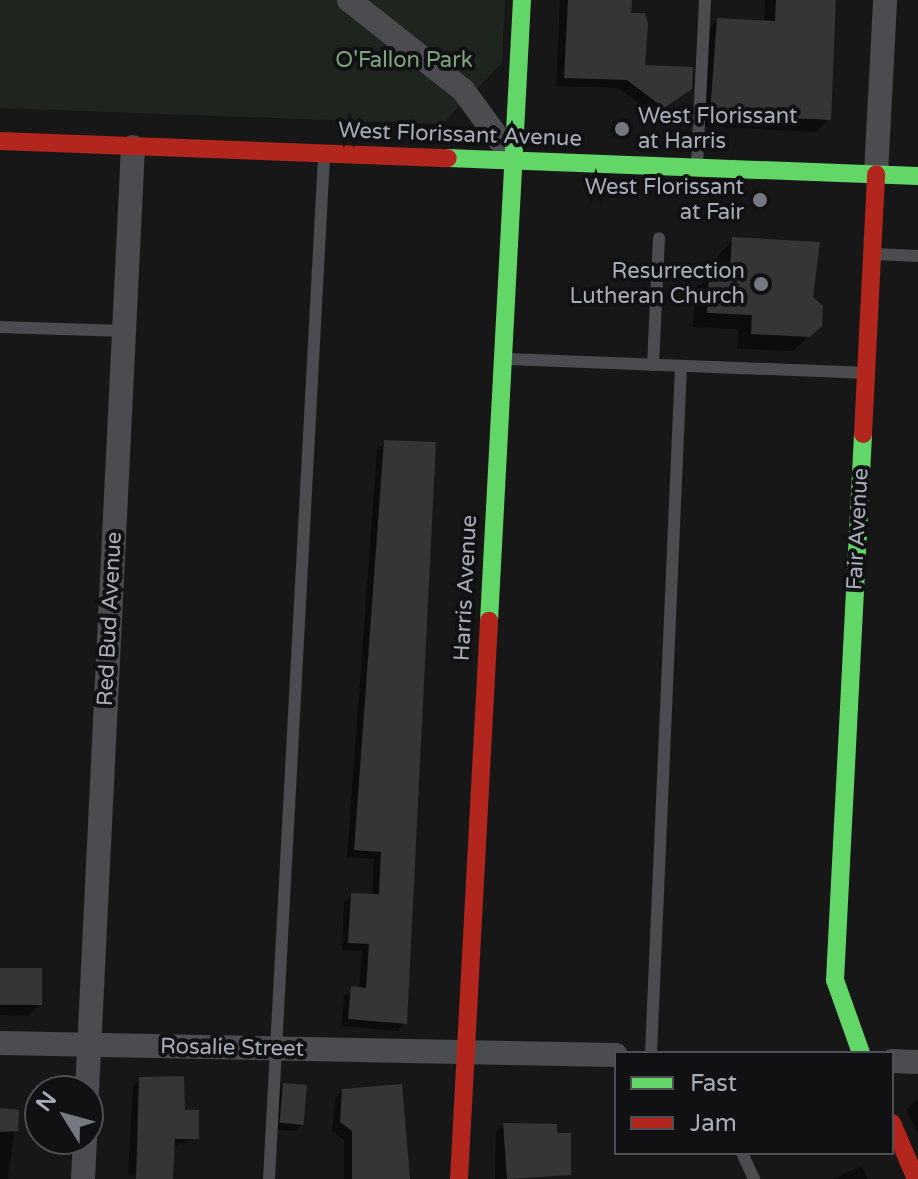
<!DOCTYPE html>
<style>
body{margin:0}
#map{position:relative;width:918px;height:1179px;overflow:hidden;background:#171717;font-family:"Varela Round",sans-serif}
div>[style]{position:absolute}
[style*='--x']{left:calc(var(--x)*1px);top:calc(var(--y)*1px);width:calc(var(--w)*1px);rotate:calc(var(--a)*1deg)}
.green>*{inset:0;background:#1d251e}
.shadow>*{inset:0;background:#0007}
.building>*{inset:0;background:#353536;transform-origin:0 0}
.lane>*{height:12px;margin:-6px;padding:0 6px;transform-origin:6px;border-radius:6px;background:#4b4c50}
.street>*{height:24px;margin:-12px;padding:0 12px;transform-origin:12px;border-radius:12px;background:#4b4c50}
.fast>*{height:18px;margin:-9px;padding:0 9px;transform-origin:9px;border-radius:9px;background:#63d668}
.jam>*{height:18px;margin:-9px;padding:0 9px;transform-origin:9px;border-radius:9px;background:#b3261e}
.dots>*{width:22px;height:22px;translate:-50% -50%;box-sizing:border-box;border:4px solid #111113;border-radius:50%}
span{translate:-50% -50%;white-space:nowrap;text-align:center;line-height:1.15;-webkit-text-stroke:8px #111113;paint-order:stroke}
.park-label{font-size:22px;color:#7da57e}
.poi-label{font-size:22px;color:#a7adb9}
.left{translate:0 -50%;text-align:left}
.right{translate:-100% -50%;text-align:right}
.street-label{font-size:22px;color:#a7adb9}
.legend{position:absolute;left:614px;top:1051px;width:280px;height:104px;box-sizing:border-box;background:#111113;border:2px solid #4d4f55;margin:0;padding:10px 14px;list-style:none;font-size:24px;color:#a7adb9}
.legend li{display:flex;align-items:center;gap:16px;height:40px}
.legend b{width:40px;border:2px solid #4d4f55}
.north{position:absolute;left:24px;top:1075px;width:80px;height:80px;box-sizing:border-box;background:#111113;border:2px solid #4d4f55;border-radius:50%;rotate:307deg;font-size:22px;font-weight:700;line-height:32px;text-align:center;color:#a7adb9}
.north::after{content:'';display:block;margin:auto;width:28px;height:36px;background:#757880;clip-path:polygon(50% 0,100% 100%,50% 72%,0 100%)}
</style>
<div id="map">
<div class="green">
<i style="clip-path:polygon(0 0,505px 0,502px 63px,442px 124px,0 108px)"></i>
</div>
<div class="shadow">
<i style="clip-path:polygon(560px 0,626px 0,643px 67px,690px 88px,655px 115px,618px 88px,556px 86px)"></i>
<i style="clip-path:polygon(765px 0,837px 0,829px 119px,816px 132px,698px 126px,705px 33px,718px 20px,764px 23px)"></i>
<i style="clip-path:polygon(733px 240px,811px 298px,820px 325px,793px 351px,737px 349px,738px 329px,693px 327px,695px 288px,717px 273px,718px 255px)"></i>
<i style="clip-path:polygon(385px 442px,405px 1023px,397px 1031px,341px 1026px,344px 996px,359px 989px,362px 951px,342px 950px,344px 903px,352px 895px,372px 896px,374px 859px,347px 857px,377px 450px)"></i>
<i style="clip-path:polygon(0 970px,40px 1004px,28px 1016px,0 1015px)"></i>
<i style="clip-path:polygon(140px 1079px,183px 1112px,197px 1138px,173px 1146px,165px 1177px,128px 1175px,133px 1086px)"></i>
<i style="clip-path:polygon(284px 1085px,303px 1123px,295px 1131px,275px 1129px,277px 1092px)"></i>
<i style="clip-path:polygon(400px 1086px,408px 1179px,344px 1179px,344px 1140px,332px 1131px,335px 1099px,343px 1091px)"></i>
<i style="clip-path:polygon(916px 1100px,918px 1100px,918px 1133px,906px 1110px)"></i>
<i style="clip-path:polygon(0 1110px,17px 1111px,8px 1179px,0 1179px)"></i>
<i style="clip-path:polygon(503px 1125px,555px 1135px,569px 1174px,495px 1179px,496px 1132px)"></i>
<i style="clip-path:polygon(861px 1166px,868px 1179px,833px 1179px)"></i>
</div>
<div class="building">
<i style="clip-path:polygon(568px 0,632px 0,631px 13px,645px 13px,648px 24px,645px 65px,693px 67px,692px 89px,664px 108px,627px 80px,564px 78px)"></i>
<i style="clip-path:polygon(776px 0,836px 0,831px 120px,710px 114px,717px 18px,775px 21px)"></i>
<i style="clip-path:polygon(732px 237px,820px 242px,813px 297px,823px 306px,822px 326px,810px 337px,751px 334px,752px 315px,707px 313px,709px 270px,730px 271px)"></i>
<i style="clip-path:polygon(384px 440px,436px 442px,407px 1024px,348px 1019px,351px 986px,366px 988px,369px 944px,348px 943px,351px 893px,379px 894px,381px 852px,354px 850px)"></i>
<i style="left:0;top:968px;width:42px;height:37px"></i>
<i style="clip-path:polygon(184px 1076px,185px 1110px,199px 1110px,199px 1139px,175px 1139px,173px 1179px,136px 1179px,139px 1077px)"></i>
<i style="left:283px;top:1083px;width:24px;height:40px;rotate:5deg"></i>
<i style="clip-path:polygon(402px 1084px,410px 1179px,352px 1179px,352px 1131px,340px 1122px,342px 1089px)"></i>
<i style="clip-path:polygon(0 1108px,19px 1110px,18px 1131px,0 1132px)"></i>
<i style="clip-path:polygon(503px 1123px,557px 1124px,557px 1133px,571px 1133px,571px 1175px,507px 1179px)"></i>
</div>
<div class="lane">
<i style="--x:697;--y:164;--w:164;--a:-87.2"></i>
<i style="--x:875;--y:254;--w:43;--a:2.7"></i>
<i style="--x:0;--y:327;--w:124;--a:1.8"></i>
<i style="--x:506;--y:359;--w:357;--a:2.2"></i>
<i style="--x:653;--y:365;--w:127;--a:-87.3"></i>
<i style="--x:651;--y:1053;--w:687;--a:-87.5"></i>
<i style="--x:742;--y:1153;--w:29;--a:65"></i>
<i style="--x:269;--y:1179;--w:1024;--a:-86.92"></i>
</div>
<div class="street">
<i style="--x:349;--y:0;--w:145;--a:38.3"></i>
<i style="--x:463;--y:90;--w:87;--a:53.9"></i>
<i style="--x:876;--y:174;--w:174;--a:-87"></i>
<i style="--x:0;--y:1043;--w:616;--a:1.12"></i>
<i style="--x:892;--y:1061;--w:26;--a:2"></i>
<i style="--x:87;--y:1091;--w:945;--a:-87.21"></i>
<i style="--x:83;--y:1179;--w:40;--a:-87.1"></i>
</div>
<div class="fast">
<i style="--x:448;--y:158;--w:470;--a:2.2"></i>
<i style="--x:489;--y:621;--w:622;--a:-86.96"></i>
<i style="--x:861;--y:1053;--w:77;--a:-109.6"></i>
<i style="--x:835;--y:980;--w:547;--a:-87.06"></i>
</div>
<div class="jam">
<i style="--x:0;--y:141;--w:448;--a:2.2"></i>
<i style="--x:863;--y:434;--w:260;--a:-87.1"></i>
<i style="--x:892;--y:1123;--w:61;--a:66.8"></i>
<i style="--x:459;--y:1179;--w:559;--a:-86.92"></i>
</div>
<div class="dots">
<i style="left:622px;top:129px;background:#757880"></i>
<i style="left:760px;top:200px;background:#757880"></i>
<i style="left:761px;top:284px;background:#757880"></i>
</div>
<div class="park-label">
<span style="left:404px;top:61px">O'Fallon Park</span>
</div>
<div class="poi-label">
<span class="left" style="left:638px;top:129px">West Florissant<br>at Harris</span>
<span class="right" style="left:744px;top:200px">West Florissant<br>at Fair</span>
<span class="right" style="left:745px;top:284px">Resurrection<br>Lutheran Church</span>
</div>
<div class="street-label">
<span style="left:460px;top:135px;rotate:2deg">West Florissant Avenue</span>
<span style="left:858px;top:529px;rotate:-87deg">Fair Avenue</span>
<span style="left:466px;top:588px;rotate:-87deg">Harris Avenue</span>
<span style="left:110px;top:619px;rotate:-87deg">Red Bud Avenue</span>
<span style="left:232px;top:1048px;rotate:1deg">Rosalie Street</span>
</div>
<ul class="legend">
<li><b style="height:10px;background:#63d668"></b>Fast</li>
<li><b style="height:10px;background:#b3261e"></b>Jam</li>
</ul>
<div class="north">N</div>
</div>
